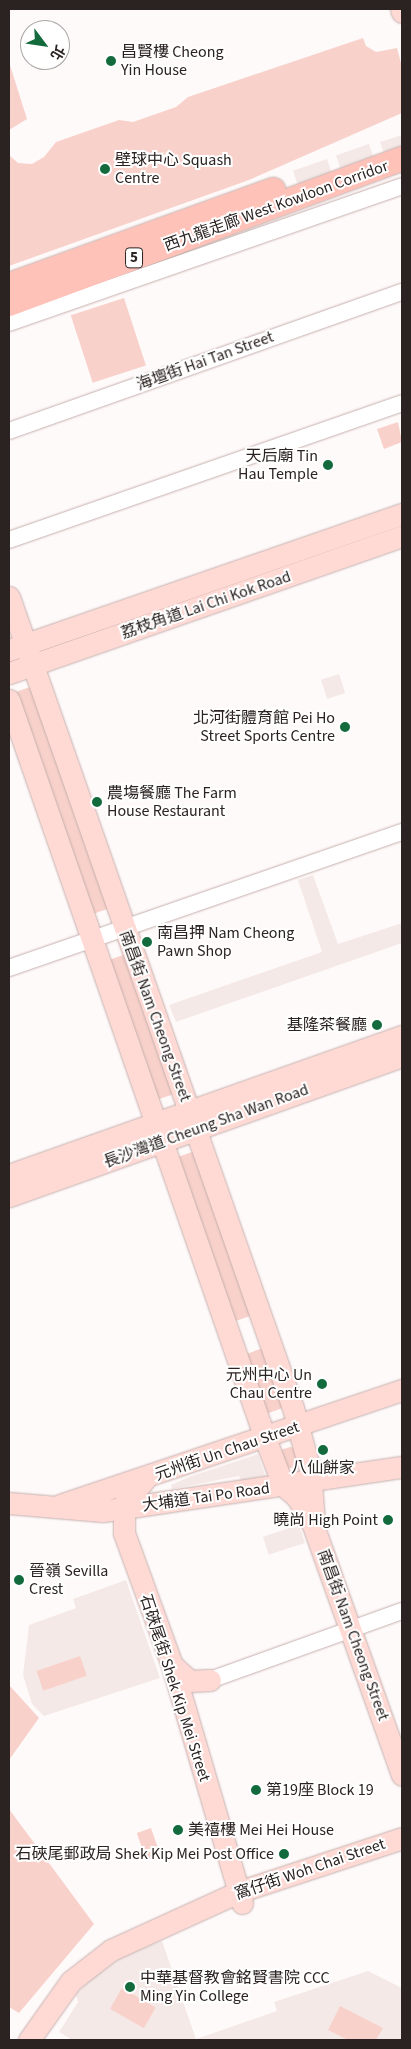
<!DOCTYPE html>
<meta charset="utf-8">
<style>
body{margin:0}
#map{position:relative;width:411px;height:2049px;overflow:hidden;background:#fffafa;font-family:"Source Sans 3","Noto Sans TC",sans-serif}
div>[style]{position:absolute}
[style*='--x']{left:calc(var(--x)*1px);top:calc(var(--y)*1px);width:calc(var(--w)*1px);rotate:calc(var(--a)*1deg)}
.built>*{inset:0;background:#f5e9e7;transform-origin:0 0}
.green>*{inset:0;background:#f8d1cb;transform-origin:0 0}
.roads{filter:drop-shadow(0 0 1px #c5b0ad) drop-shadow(0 0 1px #c5b0ad)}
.minor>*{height:16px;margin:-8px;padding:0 8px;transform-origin:8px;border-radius:8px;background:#fff}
.major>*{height:21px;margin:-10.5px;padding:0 10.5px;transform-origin:10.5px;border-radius:10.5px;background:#ffdad5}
.highway>*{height:24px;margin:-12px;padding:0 12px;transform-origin:12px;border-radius:12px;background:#ffc2b9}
.dots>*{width:14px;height:14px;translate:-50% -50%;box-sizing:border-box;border:2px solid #fff;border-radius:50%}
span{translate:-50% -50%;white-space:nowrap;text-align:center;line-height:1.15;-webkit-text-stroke:4px #fff;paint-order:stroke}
.shield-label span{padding:1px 4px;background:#fff;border:1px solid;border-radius:4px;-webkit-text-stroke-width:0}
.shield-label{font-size:15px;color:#2a2321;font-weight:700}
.poi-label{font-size:16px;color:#2a2321}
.left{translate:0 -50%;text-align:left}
.right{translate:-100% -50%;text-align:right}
.street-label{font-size:16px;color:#2a2321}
.frame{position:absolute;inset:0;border:10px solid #2a2321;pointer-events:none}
.north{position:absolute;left:20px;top:20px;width:50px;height:50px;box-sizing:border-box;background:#fff;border:1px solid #aaa7a6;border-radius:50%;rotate:121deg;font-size:14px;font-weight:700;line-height:20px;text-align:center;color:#2a2321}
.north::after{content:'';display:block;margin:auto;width:18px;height:22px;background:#136b3d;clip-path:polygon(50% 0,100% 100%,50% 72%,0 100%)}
</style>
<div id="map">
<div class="built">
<i style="clip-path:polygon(402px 135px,402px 173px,392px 176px,380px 142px)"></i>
<i style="left:369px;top:144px;width:34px;height:35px;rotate:71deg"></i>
<i style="left:327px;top:159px;width:34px;height:36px;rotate:71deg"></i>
<i style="left:339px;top:674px;width:20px;height:19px;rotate:72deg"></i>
<i style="clip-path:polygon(313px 875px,338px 944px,402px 923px,402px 943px,176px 1022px,169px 1005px,322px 952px,298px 880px)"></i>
<i style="clip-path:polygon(258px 1454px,266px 1478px,242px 1483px,239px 1476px,172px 1489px,171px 1485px,189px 1477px)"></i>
<i style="left:299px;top:1525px;width:19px;height:38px;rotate:72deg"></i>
<i style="clip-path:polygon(126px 1580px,160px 1678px,44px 1716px,32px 1704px,23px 1675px,29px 1625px,76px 1608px,73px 1599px)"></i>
<i style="clip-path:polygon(162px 1941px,196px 2039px,277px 2011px,274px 2002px,368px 1971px,402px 1988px,402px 2040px,72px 2040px,59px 2032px,78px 2002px,76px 1994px,90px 1980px,125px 1955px)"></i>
</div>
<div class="green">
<i style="clip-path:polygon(363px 38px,366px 46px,376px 52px,397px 48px,402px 67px,402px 113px,249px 180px,9px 266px,9px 155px,18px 163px,32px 164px,44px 157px,56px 142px,119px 120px,133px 122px,176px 107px,188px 97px)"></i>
<i style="clip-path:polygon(9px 62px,27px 119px,9px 130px)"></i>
<i style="left:124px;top:298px;width:71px;height:56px;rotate:72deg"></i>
<i style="clip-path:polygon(398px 422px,402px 442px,384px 449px,377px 429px)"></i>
<i style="left:33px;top:686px;width:235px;height:20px;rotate:71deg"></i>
<i style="left:126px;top:954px;width:148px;height:19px;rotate:71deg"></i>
<i style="left:195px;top:1151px;width:174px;height:20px;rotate:71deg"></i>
<i style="left:263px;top:1348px;width:63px;height:19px;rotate:70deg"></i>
<i style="clip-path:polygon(290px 1447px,295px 1448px,301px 1466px,286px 1469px,280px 1450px)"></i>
<i style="left:80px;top:1656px;width:21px;height:46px;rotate:71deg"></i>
<i style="clip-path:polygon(9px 1685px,39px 1718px,9px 1760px)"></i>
<i style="clip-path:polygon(9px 1809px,94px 1924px,19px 2013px,9px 2007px)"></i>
<i style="left:151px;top:1828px;width:28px;height:15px;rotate:71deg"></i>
<i style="left:122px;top:1988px;width:39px;height:24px;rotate:30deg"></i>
<i style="clip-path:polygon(340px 2006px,383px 2028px,376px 2040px,348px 2040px,328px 2030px)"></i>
</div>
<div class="roads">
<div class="minor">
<i style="--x:9;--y:323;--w:416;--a:-19.2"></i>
<i style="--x:9;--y:431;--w:417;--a:-19.5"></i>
<i style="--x:9;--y:540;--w:416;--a:-19.2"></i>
<i style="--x:9;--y:968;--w:416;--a:-19.1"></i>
<i style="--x:210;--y:1680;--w:204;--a:-19.8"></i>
</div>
<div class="major">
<i style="--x:401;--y:9;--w:3;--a:72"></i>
<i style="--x:9;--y:597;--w:859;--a:70.7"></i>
<i style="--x:293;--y:1408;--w:64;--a:74.7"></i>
<i style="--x:310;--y:1470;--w:52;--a:85.6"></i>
<i style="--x:9;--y:650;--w:416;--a:-19.1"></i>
<i style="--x:9;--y:673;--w:416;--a:-19.2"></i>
<i style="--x:9;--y:700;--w:781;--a:70.87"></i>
<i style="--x:265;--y:1438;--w:50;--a:69"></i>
<i style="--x:283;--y:1485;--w:18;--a:41"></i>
<i style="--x:297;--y:1497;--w:32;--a:60"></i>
<i style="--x:313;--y:1525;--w:265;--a:70.4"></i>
<i style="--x:9;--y:1175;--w:417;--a:-19.5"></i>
<i style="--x:9;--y:1196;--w:417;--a:-19.6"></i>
<i style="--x:145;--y:1479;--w:33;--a:130"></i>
<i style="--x:124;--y:1504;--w:29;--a:90"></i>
<i style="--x:124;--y:1533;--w:140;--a:70"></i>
<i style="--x:172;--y:1665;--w:248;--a:73.6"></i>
<i style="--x:9;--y:1503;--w:94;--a:4.9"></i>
<i style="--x:103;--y:1511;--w:302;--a:-8.4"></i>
<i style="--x:60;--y:1505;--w:361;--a:-18.6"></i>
<i style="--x:172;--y:1665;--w:24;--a:42"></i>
<i style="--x:190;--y:1681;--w:20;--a:-3"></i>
<i style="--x:29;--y:2040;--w:72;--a:-54.6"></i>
<i style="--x:71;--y:1981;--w:51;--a:-37.8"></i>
<i style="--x:111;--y:1950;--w:140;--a:-24.5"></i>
<i style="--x:238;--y:1892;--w:173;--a:-18.2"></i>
</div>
<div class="highway">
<i style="--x:9;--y:285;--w:281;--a:-19.8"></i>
<i style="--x:9;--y:304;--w:419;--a:-20.3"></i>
</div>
</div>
<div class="dots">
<i style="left:111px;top:61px;background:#136b3d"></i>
<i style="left:105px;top:169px;background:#136b3d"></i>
<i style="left:328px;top:465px;background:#136b3d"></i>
<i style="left:345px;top:727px;background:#136b3d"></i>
<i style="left:97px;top:802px;background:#136b3d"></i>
<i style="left:147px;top:942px;background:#136b3d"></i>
<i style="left:377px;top:1025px;background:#136b3d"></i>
<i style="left:322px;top:1384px;background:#136b3d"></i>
<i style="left:323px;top:1450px;background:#136b3d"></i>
<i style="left:388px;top:1520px;background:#136b3d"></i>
<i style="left:19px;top:1580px;background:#136b3d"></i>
<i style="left:256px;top:1790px;background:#136b3d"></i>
<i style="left:178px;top:1830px;background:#136b3d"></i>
<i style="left:284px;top:1854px;background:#136b3d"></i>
<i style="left:130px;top:1987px;background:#136b3d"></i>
</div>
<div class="shield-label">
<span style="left:134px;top:258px">5</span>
</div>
<div class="poi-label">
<span class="left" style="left:121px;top:61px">昌賢樓 Cheong<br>Yin House</span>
<span class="left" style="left:115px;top:169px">壁球中心 Squash<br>Centre</span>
<span class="right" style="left:318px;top:465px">天后廟 Tin<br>Hau Temple</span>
<span class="right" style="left:335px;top:727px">北河街體育館 Pei Ho<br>Street Sports Centre</span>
<span class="left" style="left:107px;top:802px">農塲餐廳 The Farm<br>House Restaurant</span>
<span class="left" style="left:157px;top:942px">南昌押 Nam Cheong<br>Pawn Shop</span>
<span class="right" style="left:367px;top:1025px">基隆茶餐廳</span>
<span class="right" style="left:312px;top:1384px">元州中心 Un<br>Chau Centre</span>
<span style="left:323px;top:1468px">八仙餅家</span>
<span class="right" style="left:378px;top:1520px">曉尚 High Point</span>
<span class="left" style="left:29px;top:1580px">晉嶺 Sevilla<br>Crest</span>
<span class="left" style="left:266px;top:1790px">第19座 Block 19</span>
<span class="left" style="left:188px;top:1830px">美禧樓 Mei Hei House</span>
<span class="right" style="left:274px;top:1854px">石硤尾郵政局 Shek Kip Mei Post Office</span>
<span class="left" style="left:140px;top:1987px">中華基督教會銘賢書院 CCC<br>Ming Yin College</span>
</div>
<div class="street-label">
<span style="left:276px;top:206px;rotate:-20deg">西九龍走廊 West Kowloon Corridor</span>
<span style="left:205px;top:361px;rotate:-20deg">海壇街 Hai Tan Street</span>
<span style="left:206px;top:605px;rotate:-19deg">荔枝角道 Lai Chi Kok Road</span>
<span style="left:155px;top:1016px;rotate:70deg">南昌街 Nam Cheong Street</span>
<span style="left:206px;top:1126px;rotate:-20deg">長沙灣道 Cheung Sha Wan Road</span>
<span style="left:227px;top:1451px;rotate:-19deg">元州街 Un Chau Street</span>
<span style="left:206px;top:1497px;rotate:-8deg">大埔道 Tai Po Road</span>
<span style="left:353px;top:1635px;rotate:70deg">南昌街 Nam Cheong Street</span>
<span style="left:175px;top:1688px;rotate:72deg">石硤尾街 Shek Kip Mei Street</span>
<span style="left:310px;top:1869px;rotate:-19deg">窩仔街 Woh Chai Street</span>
</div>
<div class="frame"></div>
<div class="north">北</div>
</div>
